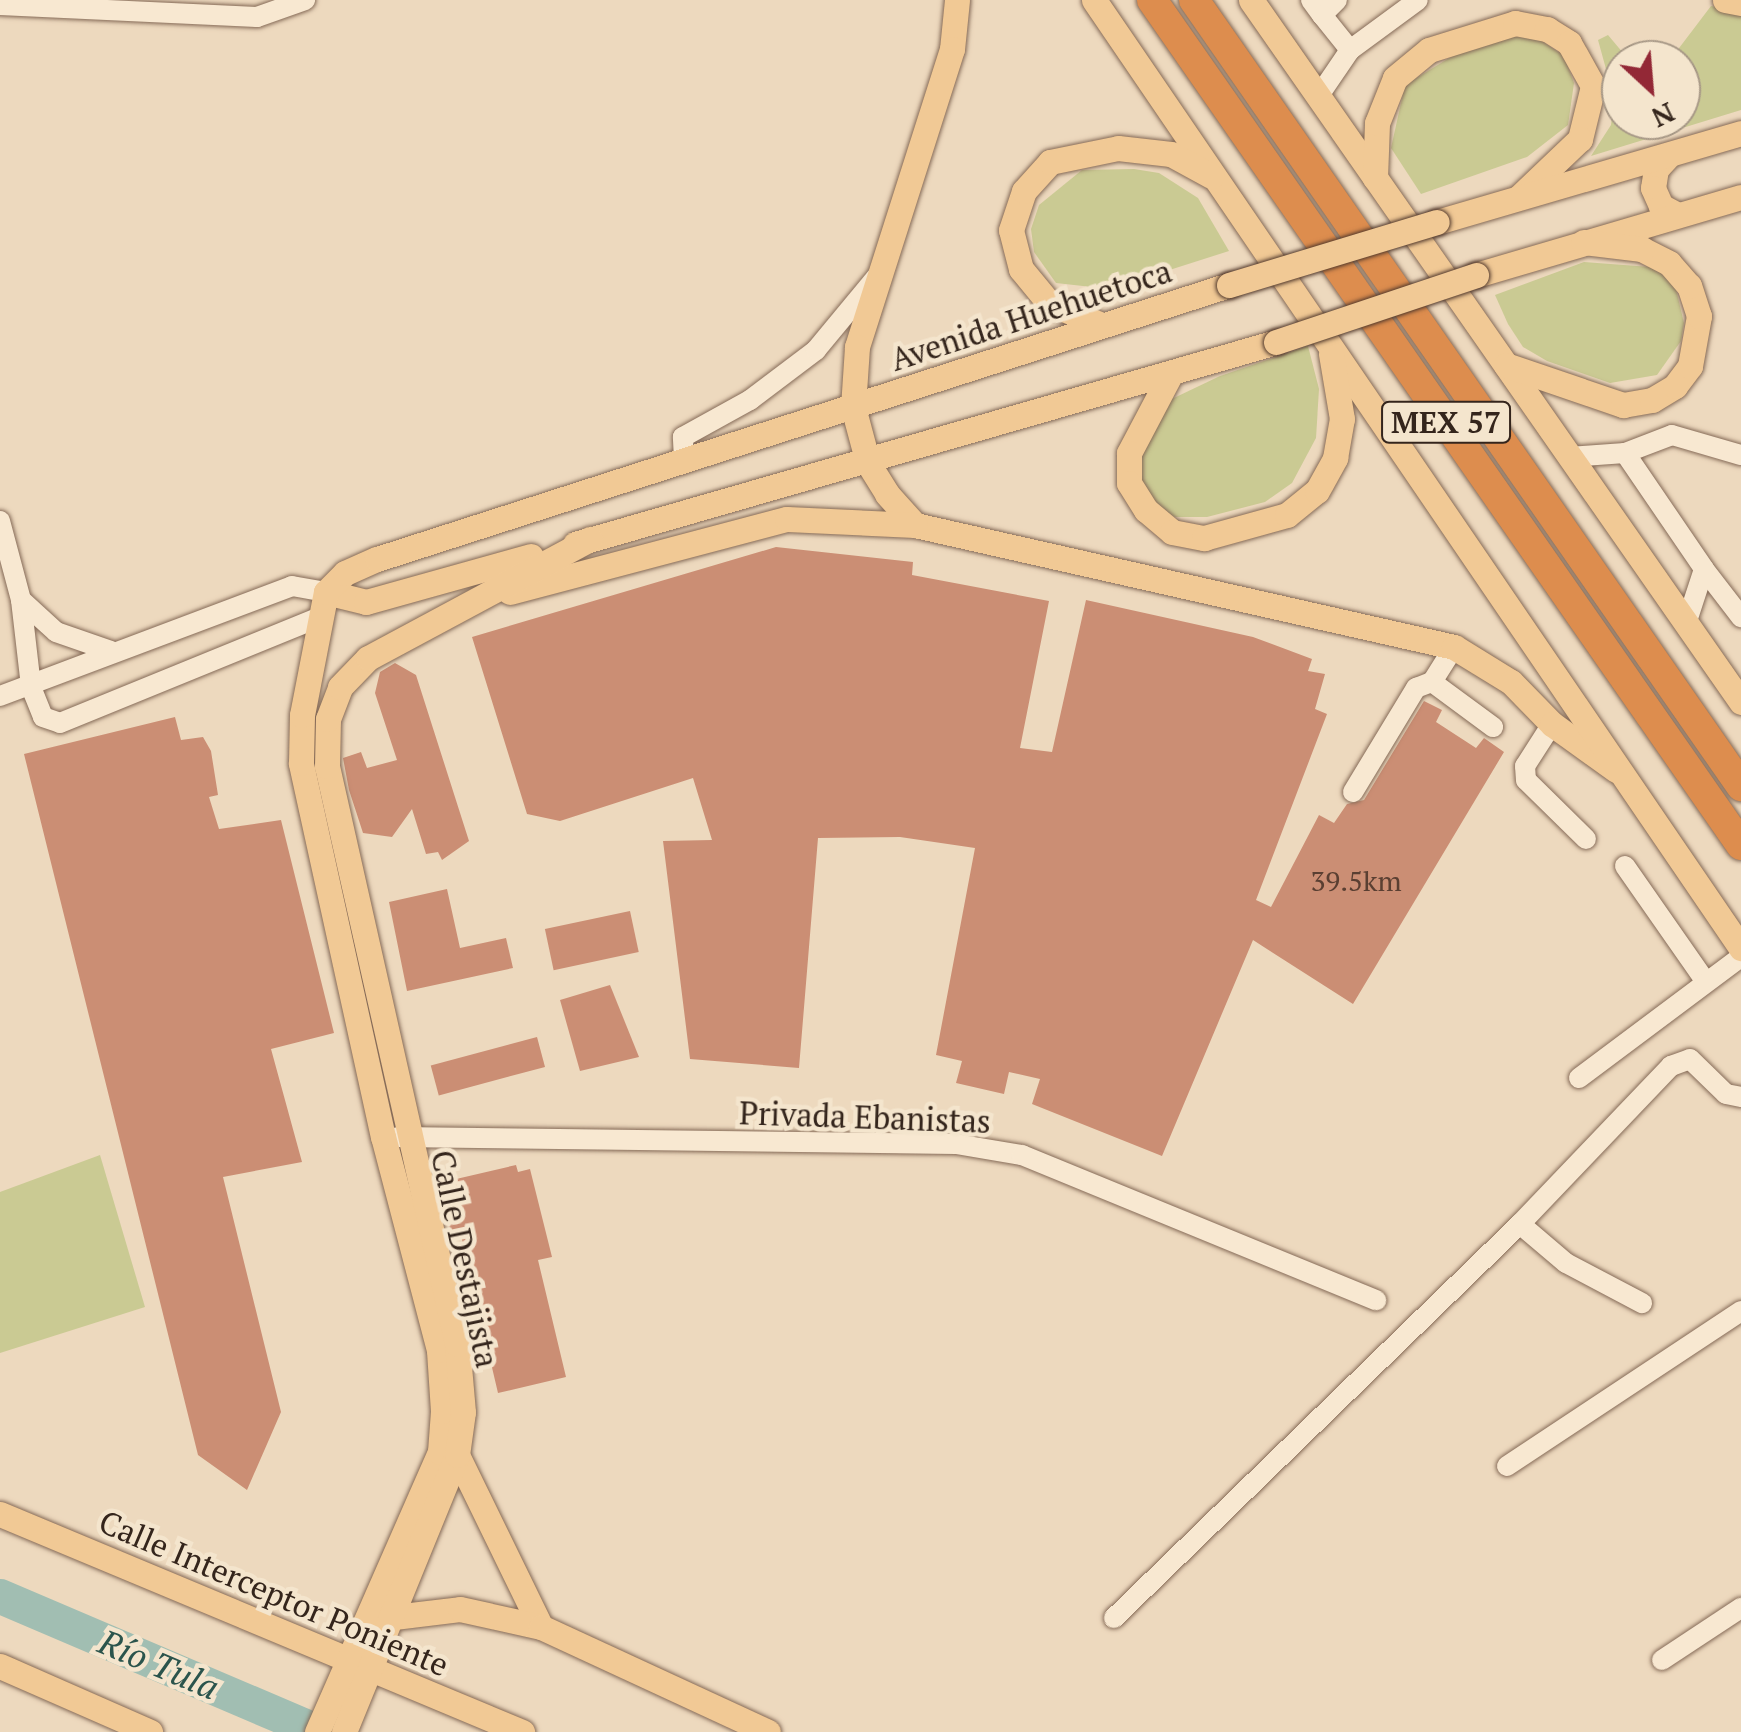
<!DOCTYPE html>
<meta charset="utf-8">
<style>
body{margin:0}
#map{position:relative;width:1741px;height:1732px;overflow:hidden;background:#edd9be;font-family:"PT Serif",serif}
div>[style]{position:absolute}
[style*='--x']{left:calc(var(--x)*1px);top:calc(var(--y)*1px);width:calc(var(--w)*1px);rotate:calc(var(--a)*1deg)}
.green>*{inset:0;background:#caca93}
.river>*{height:35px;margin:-17.5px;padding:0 17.5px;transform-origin:17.5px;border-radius:17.5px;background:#a1beb2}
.building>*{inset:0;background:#cb8e74;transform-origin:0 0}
.roads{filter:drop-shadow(0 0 2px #856a57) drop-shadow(0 0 2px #856a57)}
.minor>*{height:20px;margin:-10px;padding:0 10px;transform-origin:10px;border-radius:10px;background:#f8e8d1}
.major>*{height:25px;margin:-12.5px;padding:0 12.5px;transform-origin:12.5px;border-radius:12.5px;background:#f1c995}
.highway>*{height:30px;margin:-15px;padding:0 15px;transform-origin:15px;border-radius:15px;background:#dd8d4e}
.bridges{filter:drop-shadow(0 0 2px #52392c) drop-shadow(0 0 2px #52392c)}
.major-bridge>*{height:25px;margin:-12.5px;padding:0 12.5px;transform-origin:12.5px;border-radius:12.5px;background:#f1c995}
span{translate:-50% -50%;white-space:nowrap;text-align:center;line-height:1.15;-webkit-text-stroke:9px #f4e5cd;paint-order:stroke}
.number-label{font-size:28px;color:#5a3f32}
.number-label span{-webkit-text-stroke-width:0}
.shield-label span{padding:2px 8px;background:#f4e5cd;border:2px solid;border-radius:8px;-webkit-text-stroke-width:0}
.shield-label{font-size:30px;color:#34251c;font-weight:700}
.street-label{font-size:32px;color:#34251c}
.water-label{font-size:35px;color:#2b544c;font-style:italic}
.north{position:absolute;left:1601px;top:40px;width:100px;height:100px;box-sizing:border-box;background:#f4e5cd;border:2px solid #a79886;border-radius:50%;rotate:154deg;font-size:28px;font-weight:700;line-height:40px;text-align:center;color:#34251c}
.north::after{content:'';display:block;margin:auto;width:35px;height:45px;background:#932836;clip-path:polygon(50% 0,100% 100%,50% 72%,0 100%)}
</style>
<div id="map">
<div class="green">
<i style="clip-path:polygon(1711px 6px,1741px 12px,1741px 110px,1591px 156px,1611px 125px,1614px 98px,1598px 40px,1608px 35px,1629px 60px,1621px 60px,1621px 120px,1681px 120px,1681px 60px,1670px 60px)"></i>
<i style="clip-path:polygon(1513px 36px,1536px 37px,1564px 56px,1574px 83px,1568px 125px,1527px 157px,1421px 194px,1391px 148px,1405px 85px,1464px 49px)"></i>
<i style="clip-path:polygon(1134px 169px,1159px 173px,1198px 198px,1229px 251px,1110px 289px,1056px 283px,1034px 252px,1031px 229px,1039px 205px,1082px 170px)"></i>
<i style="clip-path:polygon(1584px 262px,1650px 267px,1674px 281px,1684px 323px,1681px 341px,1657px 375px,1610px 383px,1547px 361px,1523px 347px,1508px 324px,1495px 295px)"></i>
<i style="clip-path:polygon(1308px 346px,1319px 389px,1316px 438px,1292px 483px,1265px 502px,1207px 517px,1175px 517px,1160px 509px,1139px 486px,1134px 446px,1155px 407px,1220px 376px)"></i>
<i style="clip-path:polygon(100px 1155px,145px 1307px,0 1353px,0 1192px)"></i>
</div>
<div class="river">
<i style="--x:0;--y:1596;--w:347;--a:23.1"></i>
</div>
<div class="building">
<i style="clip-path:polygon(776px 547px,913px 562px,912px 575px,1049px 601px,1020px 748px,1052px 752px,1086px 600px,1253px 637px,1312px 659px,1308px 671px,1325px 674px,1315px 709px,1327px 714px,1256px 900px,1271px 907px,1319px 815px,1334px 823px,1347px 804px,1364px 800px,1424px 701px,1442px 710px,1436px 722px,1476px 748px,1484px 738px,1504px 752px,1353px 1004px,1253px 940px,1162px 1156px,1032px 1104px,1040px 1079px,1009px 1072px,1004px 1094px,956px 1083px,962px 1061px,936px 1055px,975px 848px,900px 837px,818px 838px,799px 1068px,690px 1059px,663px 841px,712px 840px,693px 778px,560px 821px,527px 814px,472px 637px)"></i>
<i style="clip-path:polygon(395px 663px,416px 675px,469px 841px,442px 860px,438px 852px,426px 854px,412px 809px,392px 837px,363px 833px,349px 790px,343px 758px,361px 752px,367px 768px,397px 760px,375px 693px,380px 672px)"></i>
<i style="clip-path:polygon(175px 717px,181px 740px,203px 737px,211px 751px,218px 795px,209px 797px,219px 829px,281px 820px,334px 1033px,271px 1049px,302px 1162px,223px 1177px,281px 1412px,247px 1490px,198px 1455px,24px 754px)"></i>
<i style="clip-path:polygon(447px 889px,460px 948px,506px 938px,513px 968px,407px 991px,389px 902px)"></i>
<i style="left:630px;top:911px;width:42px;height:87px;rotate:78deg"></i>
<i style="clip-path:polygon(610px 985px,639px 1057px,580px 1071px,560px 1000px)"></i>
<i style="left:537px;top:1037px;width:31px;height:110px;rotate:75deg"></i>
<i style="clip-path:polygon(516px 1165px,518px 1172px,530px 1169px,552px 1257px,538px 1260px,566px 1377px,498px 1393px,460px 1231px,451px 1233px,439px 1183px)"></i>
</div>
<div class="roads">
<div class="minor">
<i style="--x:1311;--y:0;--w:19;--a:54"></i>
<i style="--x:1322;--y:15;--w:21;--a:-45"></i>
<i style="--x:0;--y:5;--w:257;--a:2.7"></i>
<i style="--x:257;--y:17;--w:51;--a:-19.5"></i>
<i style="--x:1322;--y:15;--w:45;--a:51.3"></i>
<i style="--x:1318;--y:97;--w:57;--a:-55.8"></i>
<i style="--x:1350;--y:50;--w:84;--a:-36.3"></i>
<i style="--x:1625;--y:453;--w:50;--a:-21"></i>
<i style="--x:1672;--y:435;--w:72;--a:16.2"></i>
<i style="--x:1569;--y:457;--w:56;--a:-4.1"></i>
<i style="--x:1625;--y:453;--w:140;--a:55.7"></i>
<i style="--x:1704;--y:569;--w:58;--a:108.1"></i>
<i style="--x:684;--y:459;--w:22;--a:-93"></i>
<i style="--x:683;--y:437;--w:77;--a:-28.9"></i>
<i style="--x:750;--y:400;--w:83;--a:-37.1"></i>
<i style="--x:816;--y:350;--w:97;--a:-50.4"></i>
<i style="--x:0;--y:521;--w:82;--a:75.1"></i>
<i style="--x:21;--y:600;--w:88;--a:83.4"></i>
<i style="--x:31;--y:687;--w:32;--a:68"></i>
<i style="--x:43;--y:717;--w:18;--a:19"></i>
<i style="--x:60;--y:723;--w:278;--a:-22.2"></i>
<i style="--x:1704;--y:569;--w:61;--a:52.4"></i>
<i style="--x:21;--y:600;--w:47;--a:42.4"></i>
<i style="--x:56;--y:632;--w:58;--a:19.1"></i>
<i style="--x:1432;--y:682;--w:76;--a:36.4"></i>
<i style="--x:0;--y:696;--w:312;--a:-20.6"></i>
<i style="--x:292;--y:586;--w:35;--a:10"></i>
<i style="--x:1552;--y:724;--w:50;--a:122.7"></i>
<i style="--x:1525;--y:766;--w:14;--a:86"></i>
<i style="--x:1526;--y:780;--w:84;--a:44.5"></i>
<i style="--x:1353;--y:792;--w:122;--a:-58.8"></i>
<i style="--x:1416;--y:688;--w:17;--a:-21"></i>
<i style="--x:1432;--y:682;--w:41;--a:-57.8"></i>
<i style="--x:1625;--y:866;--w:141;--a:55.1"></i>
<i style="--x:1579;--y:1078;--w:202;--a:-36.8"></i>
<i style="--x:398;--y:1137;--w:558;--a:0.72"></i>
<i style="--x:956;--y:1144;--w:67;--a:9.5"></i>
<i style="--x:1022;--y:1155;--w:383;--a:22.3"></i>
<i style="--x:1520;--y:1224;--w:60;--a:40.3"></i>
<i style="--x:1566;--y:1263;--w:86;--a:27.8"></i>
<i style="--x:1507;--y:1466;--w:281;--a:-33.5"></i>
<i style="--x:1114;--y:1618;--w:566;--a:-44.14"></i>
<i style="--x:1520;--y:1224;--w:219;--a:-46.3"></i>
<i style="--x:1671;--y:1066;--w:20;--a:-20"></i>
<i style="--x:1690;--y:1059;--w:50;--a:44.2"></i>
<i style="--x:1726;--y:1094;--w:15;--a:11"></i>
<i style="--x:1662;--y:1660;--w:95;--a:-33.4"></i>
</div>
<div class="major">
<i style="--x:957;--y:0;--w:49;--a:95.8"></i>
<i style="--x:952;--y:49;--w:313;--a:107.7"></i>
<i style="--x:857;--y:347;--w:60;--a:93.8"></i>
<i style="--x:853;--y:407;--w:58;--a:75"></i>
<i style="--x:868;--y:463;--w:36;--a:58"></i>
<i style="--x:887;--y:494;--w:42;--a:47.9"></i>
<i style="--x:915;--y:525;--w:553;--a:12.75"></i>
<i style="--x:1454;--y:647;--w:67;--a:31.6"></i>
<i style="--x:1511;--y:682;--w:59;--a:45.7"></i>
<i style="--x:1552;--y:724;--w:79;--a:35.7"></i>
<i style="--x:1094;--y:0;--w:1148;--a:55.69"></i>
<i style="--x:1251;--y:0;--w:856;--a:55.08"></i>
<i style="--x:1725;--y:0;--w:16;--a:11"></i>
<i style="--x:1669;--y:155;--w:19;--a:133"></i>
<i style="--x:1656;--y:169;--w:19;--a:99"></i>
<i style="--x:1653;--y:188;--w:20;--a:66"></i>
<i style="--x:1661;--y:206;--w:19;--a:28"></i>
<i style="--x:1375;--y:178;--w:55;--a:-87.9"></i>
<i style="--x:1377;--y:123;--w:48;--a:-68.2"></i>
<i style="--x:1395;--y:78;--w:44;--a:-39.5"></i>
<i style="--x:1429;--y:50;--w:90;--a:-17.4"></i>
<i style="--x:1515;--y:23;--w:33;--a:11"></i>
<i style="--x:1547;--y:29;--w:26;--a:32"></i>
<i style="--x:1569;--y:43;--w:49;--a:60.8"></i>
<i style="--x:1593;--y:86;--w:55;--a:103.8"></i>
<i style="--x:1580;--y:139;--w:84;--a:136.4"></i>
<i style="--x:1437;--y:222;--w:317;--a:-16.3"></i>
<i style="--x:1476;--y:275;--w:276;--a:-16.4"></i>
<i style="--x:1102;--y:325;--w:57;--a:-157.5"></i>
<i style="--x:1049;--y:303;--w:44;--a:-129.5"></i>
<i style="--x:1021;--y:269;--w:40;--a:-104.4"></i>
<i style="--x:1011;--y:230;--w:41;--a:-71.6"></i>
<i style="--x:1024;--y:191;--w:39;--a:-48"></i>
<i style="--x:1050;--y:162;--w:69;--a:-11.6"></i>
<i style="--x:1118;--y:148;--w:53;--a:6.5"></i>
<i style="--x:1171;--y:154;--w:46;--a:28.8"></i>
<i style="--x:1506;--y:365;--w:124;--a:18.9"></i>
<i style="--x:1623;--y:405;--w:29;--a:-10"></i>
<i style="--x:1652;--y:400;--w:27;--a:-31"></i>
<i style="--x:1675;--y:386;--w:25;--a:-53"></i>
<i style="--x:1690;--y:366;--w:51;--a:-79.8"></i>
<i style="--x:1699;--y:316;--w:32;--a:-108"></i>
<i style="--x:1689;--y:286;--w:30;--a:-131"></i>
<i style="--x:1669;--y:263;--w:30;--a:-153"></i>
<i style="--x:1642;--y:249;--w:59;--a:-173.2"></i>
<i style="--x:1169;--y:377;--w:86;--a:117.8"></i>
<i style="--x:1129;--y:453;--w:30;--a:90"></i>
<i style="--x:1129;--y:483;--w:32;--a:58"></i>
<i style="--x:1146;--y:510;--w:34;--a:40"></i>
<i style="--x:1172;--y:532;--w:33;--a:11"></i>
<i style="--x:1204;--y:538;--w:86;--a:-15.5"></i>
<i style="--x:1287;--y:515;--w:38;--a:-39"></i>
<i style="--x:1317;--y:491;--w:38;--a:-61"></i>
<i style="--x:1335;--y:458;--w:40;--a:-80"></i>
<i style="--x:1342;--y:419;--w:66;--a:-99.6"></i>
<i style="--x:575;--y:544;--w:730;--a:-16.07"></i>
<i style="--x:326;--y:592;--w:41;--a:14"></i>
<i style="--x:366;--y:602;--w:171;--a:-15.6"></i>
<i style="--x:510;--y:592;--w:286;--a:-14.8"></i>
<i style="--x:787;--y:519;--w:128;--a:2.7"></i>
<i style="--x:449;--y:1454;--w:8;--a:7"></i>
<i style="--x:457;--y:1455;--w:191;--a:64"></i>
<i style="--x:0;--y:1514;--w:566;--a:22.67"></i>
<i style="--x:382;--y:1612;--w:13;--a:23"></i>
<i style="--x:394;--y:1617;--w:66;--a:-6.9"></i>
<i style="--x:460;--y:1609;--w:83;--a:12.5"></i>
<i style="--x:541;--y:1627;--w:250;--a:24.8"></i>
<i style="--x:0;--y:1666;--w:164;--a:23.7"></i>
<i style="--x:317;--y:1732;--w:306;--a:-66.3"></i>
<i style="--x:440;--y:1452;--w:41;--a:-85.8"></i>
<i style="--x:443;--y:1411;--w:61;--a:-93.8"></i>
<i style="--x:439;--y:1350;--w:220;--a:-104.7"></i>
<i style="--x:383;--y:1137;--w:383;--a:-102.4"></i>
<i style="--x:301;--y:763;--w:48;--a:-88.8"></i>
<i style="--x:302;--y:715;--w:125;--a:-79"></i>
<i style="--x:326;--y:592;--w:27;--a:-45"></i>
<i style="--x:345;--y:573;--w:35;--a:-24"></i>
<i style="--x:377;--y:559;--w:895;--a:-17.83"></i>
<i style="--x:344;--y:1732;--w:299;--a:-67.8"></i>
<i style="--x:457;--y:1455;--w:43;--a:-82.1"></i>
<i style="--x:463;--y:1412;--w:68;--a:-95"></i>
<i style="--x:457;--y:1344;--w:592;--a:-102.68"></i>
<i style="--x:327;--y:766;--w:47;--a:-88.8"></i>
<i style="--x:328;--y:719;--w:34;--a:-69"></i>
<i style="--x:340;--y:687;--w:40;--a:-46"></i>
<i style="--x:368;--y:658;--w:252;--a:-28.2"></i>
</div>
<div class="highway">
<i style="--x:1152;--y:0;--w:1030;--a:55.12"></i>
<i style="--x:1194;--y:0;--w:958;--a:55.16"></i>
</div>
</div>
<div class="bridges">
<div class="major-bridge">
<i style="--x:1229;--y:285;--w:217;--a:-16.9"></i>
<i style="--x:1276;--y:342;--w:211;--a:-18.5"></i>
</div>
</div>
<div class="number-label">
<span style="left:1356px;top:881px">39.5km</span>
</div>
<div class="shield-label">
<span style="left:1446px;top:422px">MEX 57</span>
</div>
<div class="street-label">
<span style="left:1031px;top:315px;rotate:-18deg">Avenida Huehuetoca</span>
<span style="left:865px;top:1117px;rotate:2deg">Privada Ebanistas</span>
<span style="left:465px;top:1259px;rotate:78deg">Calle Destajista</span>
<span style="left:274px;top:1593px;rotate:23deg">Calle Interceptor Poniente</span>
</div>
<div class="water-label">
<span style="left:159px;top:1664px;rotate:23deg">Río Tula</span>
</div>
<div class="north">N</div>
</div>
